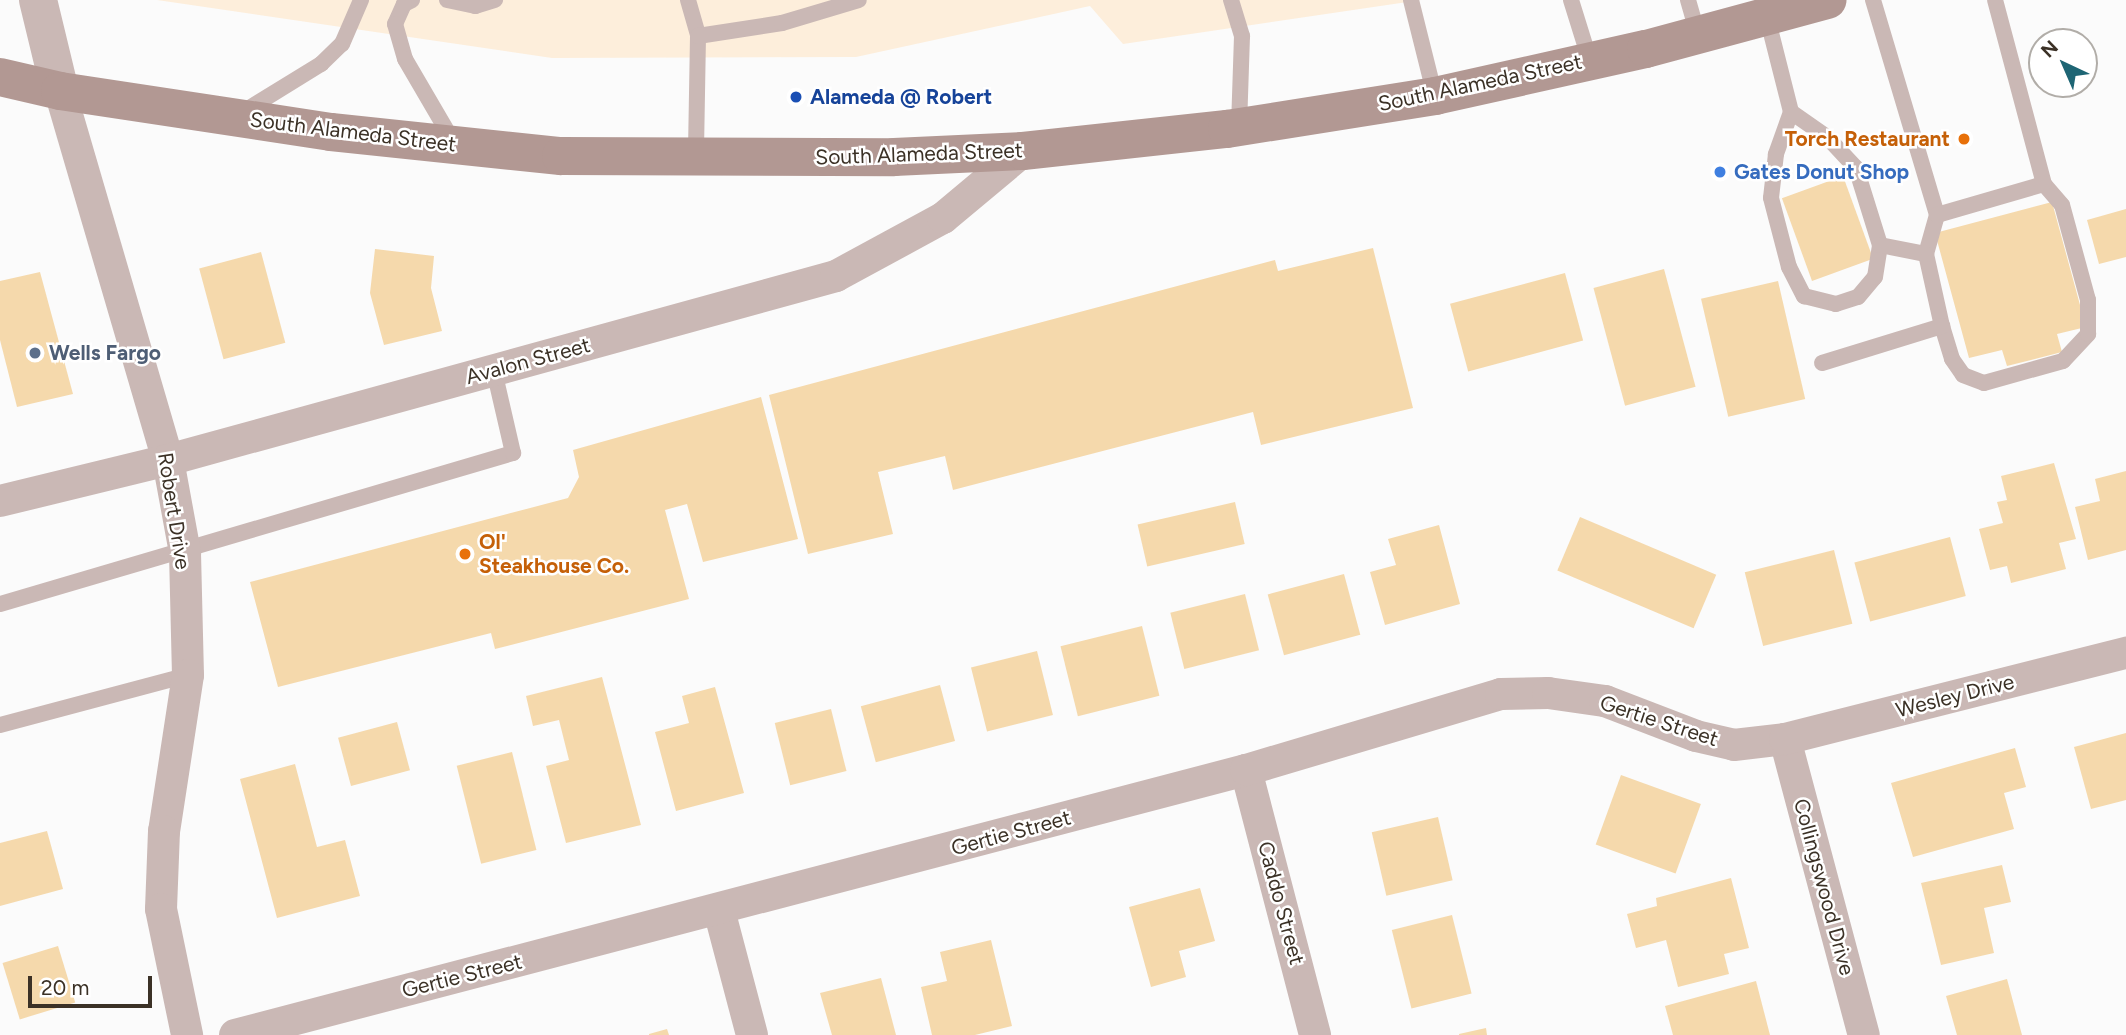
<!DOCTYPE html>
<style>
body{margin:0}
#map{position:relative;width:2126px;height:1035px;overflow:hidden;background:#fbfbfb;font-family:Figtree,sans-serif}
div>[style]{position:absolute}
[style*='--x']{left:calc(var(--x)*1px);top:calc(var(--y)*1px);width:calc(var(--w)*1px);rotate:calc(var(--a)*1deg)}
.commercial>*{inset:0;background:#fdeedb}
.building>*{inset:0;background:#f5d9ac;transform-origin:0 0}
.service>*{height:16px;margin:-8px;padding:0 8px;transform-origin:8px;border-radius:8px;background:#cab8b5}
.minor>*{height:32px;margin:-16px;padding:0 16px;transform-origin:16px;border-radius:16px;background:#cab8b5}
.tertiary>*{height:38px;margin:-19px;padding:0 19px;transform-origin:19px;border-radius:19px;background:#cab8b5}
.secondary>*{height:38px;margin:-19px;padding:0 19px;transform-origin:19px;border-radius:19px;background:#b29893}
.dots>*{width:19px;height:19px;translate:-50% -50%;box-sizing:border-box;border:4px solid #fff;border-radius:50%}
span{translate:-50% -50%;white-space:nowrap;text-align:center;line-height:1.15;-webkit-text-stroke:5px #fff;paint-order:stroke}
.street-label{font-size:21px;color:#3b3126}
.transit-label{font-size:21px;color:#164399;font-weight:700}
.left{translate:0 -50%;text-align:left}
.food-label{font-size:21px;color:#c56008;font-weight:700}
.right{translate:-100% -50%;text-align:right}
.shop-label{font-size:21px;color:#366cbe;font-weight:700}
.service-label{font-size:21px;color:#4e5e75;font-weight:700}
.north{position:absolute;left:2028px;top:28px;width:70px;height:70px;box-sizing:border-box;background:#fff;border:2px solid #b1ada8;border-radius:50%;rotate:316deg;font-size:19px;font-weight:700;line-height:28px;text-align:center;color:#3b3126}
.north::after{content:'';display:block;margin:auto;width:24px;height:32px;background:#1e6574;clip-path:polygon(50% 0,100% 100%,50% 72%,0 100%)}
.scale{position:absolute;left:28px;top:976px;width:124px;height:32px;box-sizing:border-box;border:4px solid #3b3126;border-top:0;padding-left:9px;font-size:21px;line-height:24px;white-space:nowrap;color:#3b3126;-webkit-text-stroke:5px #fff;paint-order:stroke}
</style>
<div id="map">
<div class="commercial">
<i style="clip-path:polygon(157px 0,1421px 0,1123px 44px,1090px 6px,856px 57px,552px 58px)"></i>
</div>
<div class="building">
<i style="left:1843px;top:176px;width:88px;height:65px;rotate:70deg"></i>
<i style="clip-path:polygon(2052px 202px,2086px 327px,2057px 334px,2062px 352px,2007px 366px,2002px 350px,1969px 358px,1935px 233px)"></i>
<i style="clip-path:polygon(2126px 209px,2126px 257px,2099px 264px,2087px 220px)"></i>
<i style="clip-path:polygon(1373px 248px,1413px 408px,1261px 445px,1253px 412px,953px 490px,945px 456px,878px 472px,893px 534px,808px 554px,769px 395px,1275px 260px,1278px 271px)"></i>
<i style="clip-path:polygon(375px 249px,434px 256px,431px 288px,442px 331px,384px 345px,370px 293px)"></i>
<i style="left:261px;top:252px;width:94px;height:64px;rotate:75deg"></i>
<i style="left:1664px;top:269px;width:122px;height:73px;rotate:75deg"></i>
<i style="clip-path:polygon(40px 272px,73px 394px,17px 407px,0 340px,0 281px)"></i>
<i style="left:1565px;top:273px;width:70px;height:119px;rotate:75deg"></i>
<i style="left:1778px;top:281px;width:121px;height:79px;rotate:77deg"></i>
<i style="clip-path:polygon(761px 397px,798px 539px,703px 562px,687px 504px,665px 510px,689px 599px,495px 649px,491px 633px,278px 687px,250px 582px,568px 498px,579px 477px,573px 450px)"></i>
<i style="clip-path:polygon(2054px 463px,2076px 539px,2059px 543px,2066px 569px,2011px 583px,2007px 566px,1990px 570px,1979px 529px,2003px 523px,1997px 502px,2007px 500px,2001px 476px)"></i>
<i style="clip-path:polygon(2126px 471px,2126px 550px,2088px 560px,2075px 507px,2100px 501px,2095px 479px)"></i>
<i style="left:1235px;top:502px;width:43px;height:100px;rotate:77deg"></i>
<i style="left:1580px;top:517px;width:148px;height:58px;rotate:23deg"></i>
<i style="clip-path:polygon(1439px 525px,1460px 604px,1385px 625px,1370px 572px,1396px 565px,1388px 539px)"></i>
<i style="left:1950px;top:537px;width:61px;height:99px;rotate:75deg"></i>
<i style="left:1834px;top:550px;width:76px;height:92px;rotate:76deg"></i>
<i style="left:1344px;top:574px;width:63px;height:79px;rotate:75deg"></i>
<i style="left:1245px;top:594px;width:58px;height:77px;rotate:76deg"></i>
<i style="left:1142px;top:626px;width:72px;height:84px;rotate:76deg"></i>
<i style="left:1037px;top:651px;width:66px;height:68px;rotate:76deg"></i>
<i style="clip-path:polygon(602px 677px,641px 825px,566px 843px,546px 766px,569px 760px,559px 720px,533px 726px,526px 696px)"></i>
<i style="left:940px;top:685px;width:58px;height:82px;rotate:75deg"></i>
<i style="clip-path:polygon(715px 687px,744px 793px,676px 811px,655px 732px,689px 723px,682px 696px)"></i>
<i style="left:831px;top:709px;width:64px;height:58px;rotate:76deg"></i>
<i style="left:397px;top:722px;width:50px;height:61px;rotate:75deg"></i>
<i style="clip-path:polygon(2126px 733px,2126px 800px,2091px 809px,2074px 747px)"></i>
<i style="clip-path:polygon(2015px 748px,2026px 787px,2004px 793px,2014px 829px,1913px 857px,1891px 783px)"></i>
<i style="left:512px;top:752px;width:101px;height:57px;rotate:76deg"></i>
<i style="clip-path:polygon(295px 764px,317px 847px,345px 840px,360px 896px,277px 918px,240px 779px)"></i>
<i style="left:1621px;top:775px;width:85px;height:74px;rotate:20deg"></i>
<i style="left:1438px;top:817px;width:65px;height:68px;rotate:77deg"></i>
<i style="clip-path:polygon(47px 831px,63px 889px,0 906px,0 843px)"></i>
<i style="clip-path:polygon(2002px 865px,2011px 902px,1984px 908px,1994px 953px,1941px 965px,1921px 883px)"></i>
<i style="clip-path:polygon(1731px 878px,1749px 948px,1724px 954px,1729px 974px,1678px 987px,1666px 940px,1636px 948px,1627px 914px,1657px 906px,1656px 898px)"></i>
<i style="clip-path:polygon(1200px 888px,1215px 941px,1179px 951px,1186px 977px,1151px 987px,1129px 907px)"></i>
<i style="left:1452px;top:915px;width:81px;height:62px;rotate:76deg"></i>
<i style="clip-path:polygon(991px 940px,1012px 1026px,975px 1035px,932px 1035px,921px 987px,947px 981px,940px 952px)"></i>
<i style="left:58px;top:946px;width:59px;height:58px;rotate:73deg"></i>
<i style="clip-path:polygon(881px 978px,896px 1035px,832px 1035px,820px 993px)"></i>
<i style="clip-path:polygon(2007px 979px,2022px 1035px,1957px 1035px,1946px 996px)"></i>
<i style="clip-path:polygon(1756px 981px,1770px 1035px,1673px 1035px,1665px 1006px)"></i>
<i style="clip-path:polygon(1486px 1028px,1487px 1035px,1459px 1035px,1459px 1034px)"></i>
<i style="clip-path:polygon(667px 1029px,669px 1035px,649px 1035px,649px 1034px)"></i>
</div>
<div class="service">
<i style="--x:412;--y:0;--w:9;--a:153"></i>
<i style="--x:404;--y:4;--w:22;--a:114"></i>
<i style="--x:395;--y:24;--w:36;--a:74"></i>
<i style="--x:405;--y:59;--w:97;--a:59.7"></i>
<i style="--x:447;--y:0;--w:29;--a:12"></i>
<i style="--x:475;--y:6;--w:21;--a:-17"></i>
<i style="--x:688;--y:0;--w:37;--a:74"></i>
<i style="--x:698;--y:36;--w:120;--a:91"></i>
<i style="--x:1231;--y:0;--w:38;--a:73"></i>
<i style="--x:1242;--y:36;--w:91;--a:91.9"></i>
<i style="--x:1411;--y:0;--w:99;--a:76"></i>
<i style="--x:1571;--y:0;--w:64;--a:72.7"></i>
<i style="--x:1688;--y:0;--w:36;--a:74"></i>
<i style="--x:1873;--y:0;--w:224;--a:73.4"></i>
<i style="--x:1937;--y:215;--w:41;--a:105.8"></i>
<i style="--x:1926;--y:254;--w:74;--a:77.5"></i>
<i style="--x:1942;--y:326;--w:34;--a:73"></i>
<i style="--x:1952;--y:359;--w:19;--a:55"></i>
<i style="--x:1963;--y:375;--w:22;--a:21"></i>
<i style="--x:1984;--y:383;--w:82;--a:-15.6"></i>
<i style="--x:2063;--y:361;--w:37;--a:-47"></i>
<i style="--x:2088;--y:334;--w:34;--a:-90"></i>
<i style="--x:2088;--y:300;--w:98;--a:-105.3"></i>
<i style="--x:2062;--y:205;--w:28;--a:-131"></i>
<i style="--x:2044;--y:184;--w:190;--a:-104.9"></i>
<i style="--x:1767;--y:17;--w:98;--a:75.8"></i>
<i style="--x:1791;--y:112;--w:45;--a:109.7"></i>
<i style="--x:1776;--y:154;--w:44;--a:96.5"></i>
<i style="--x:1771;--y:198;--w:71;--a:75.4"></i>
<i style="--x:1789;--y:267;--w:33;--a:63"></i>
<i style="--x:1804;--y:296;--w:33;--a:14"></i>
<i style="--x:1836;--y:304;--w:23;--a:-18"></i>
<i style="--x:1858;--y:297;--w:26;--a:-50"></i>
<i style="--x:1875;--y:277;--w:32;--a:-81"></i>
<i style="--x:1880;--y:245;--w:81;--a:-107.3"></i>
<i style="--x:1856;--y:168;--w:42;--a:-133.1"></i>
<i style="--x:1827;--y:137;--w:44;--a:-145.2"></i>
<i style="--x:698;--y:36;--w:85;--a:-8.8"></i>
<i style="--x:782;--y:23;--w:80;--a:-16.6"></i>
<i style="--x:243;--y:112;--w:92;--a:-31.6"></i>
<i style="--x:321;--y:64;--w:29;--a:-44"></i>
<i style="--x:342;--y:44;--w:48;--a:-66.6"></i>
<i style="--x:1937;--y:215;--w:111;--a:-16.2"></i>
<i style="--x:1880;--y:245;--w:47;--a:11.1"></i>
<i style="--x:1822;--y:363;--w:126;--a:-17.1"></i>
<i style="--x:0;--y:604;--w:535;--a:-16.4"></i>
<i style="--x:513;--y:453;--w:84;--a:-103"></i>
<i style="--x:0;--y:725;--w:195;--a:-14.9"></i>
</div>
<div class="minor">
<i style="--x:60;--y:91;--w:384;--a:73.7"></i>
<i style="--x:168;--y:460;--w:95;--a:79.6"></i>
<i style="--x:185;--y:553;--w:122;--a:88.6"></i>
<i style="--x:188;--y:675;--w:158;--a:98.7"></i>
<i style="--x:164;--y:831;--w:78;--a:92.2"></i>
<i style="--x:161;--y:909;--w:129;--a:78.3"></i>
<i style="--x:0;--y:501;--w:173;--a:-13.7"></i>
<i style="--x:168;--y:460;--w:693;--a:-15.4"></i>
<i style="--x:836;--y:276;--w:122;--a:-28.5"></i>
<i style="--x:943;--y:218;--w:104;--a:-39.9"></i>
<i style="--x:1785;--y:739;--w:306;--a:75.1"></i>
<i style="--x:1246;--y:770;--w:274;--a:75.4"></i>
<i style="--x:719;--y:910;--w:129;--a:75.2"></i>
<i style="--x:235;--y:1035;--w:1045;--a:-14.69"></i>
<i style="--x:1246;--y:770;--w:266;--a:-16.6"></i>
<i style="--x:1501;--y:694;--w:47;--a:-1.2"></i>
<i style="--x:1548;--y:693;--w:58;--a:8"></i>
<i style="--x:1605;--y:701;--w:97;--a:21"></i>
<i style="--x:1696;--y:736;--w:39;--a:13"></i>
<i style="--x:1734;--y:745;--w:51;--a:-6.7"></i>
<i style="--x:1785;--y:739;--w:352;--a:-14.2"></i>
</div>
<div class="tertiary">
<i style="--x:38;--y:0;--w:94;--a:76.4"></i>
</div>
<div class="secondary">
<i style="--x:0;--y:77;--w:62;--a:13.1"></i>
<i style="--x:60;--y:91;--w:274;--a:8.6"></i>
<i style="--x:331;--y:132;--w:231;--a:6"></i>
<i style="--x:561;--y:156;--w:333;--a:0.2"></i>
<i style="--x:894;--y:157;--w:129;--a:-2.7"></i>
<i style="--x:1023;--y:151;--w:205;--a:-6.2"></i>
<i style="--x:1227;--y:129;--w:211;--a:-9"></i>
<i style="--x:1435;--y:96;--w:216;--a:-12.6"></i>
<i style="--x:1646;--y:49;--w:188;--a:-15.1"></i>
</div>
<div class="dots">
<i style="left:796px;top:97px;background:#1a4fb4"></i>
<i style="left:1964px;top:139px;background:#e8710a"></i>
<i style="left:1720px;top:172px;background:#3f7fe0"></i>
<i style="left:35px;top:353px;background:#5c6f8a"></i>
<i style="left:465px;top:554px;background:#e8710a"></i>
</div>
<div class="street-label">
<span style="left:1480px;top:83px;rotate:-12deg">South Alameda Street</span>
<span style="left:353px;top:132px;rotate:7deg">South Alameda Street</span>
<span style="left:919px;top:154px;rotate:-2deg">South Alameda Street</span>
<span style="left:528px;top:361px;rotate:-15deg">Avalon Street</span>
<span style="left:174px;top:511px;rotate:81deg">Robert Drive</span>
<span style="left:1955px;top:696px;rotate:-14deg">Wesley Drive</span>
<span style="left:1659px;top:721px;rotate:18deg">Gertie Street</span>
<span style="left:1011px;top:833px;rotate:-15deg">Gertie Street</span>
<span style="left:1824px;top:887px;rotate:75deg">Collingswood Drive</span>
<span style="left:1281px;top:903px;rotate:75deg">Caddo Street</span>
<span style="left:462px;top:976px;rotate:-14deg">Gertie Street</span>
</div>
<div class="transit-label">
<span class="left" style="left:810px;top:97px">Alameda @ Robert</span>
</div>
<div class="food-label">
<span class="right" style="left:1950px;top:139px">Torch Restaurant</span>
<span class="left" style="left:479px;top:554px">Ol'<br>Steakhouse Co.</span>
</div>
<div class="shop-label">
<span class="left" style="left:1734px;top:172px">Gates Donut Shop</span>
</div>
<div class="service-label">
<span class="left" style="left:49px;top:353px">Wells Fargo</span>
</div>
<div class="north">N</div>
<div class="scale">20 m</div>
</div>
